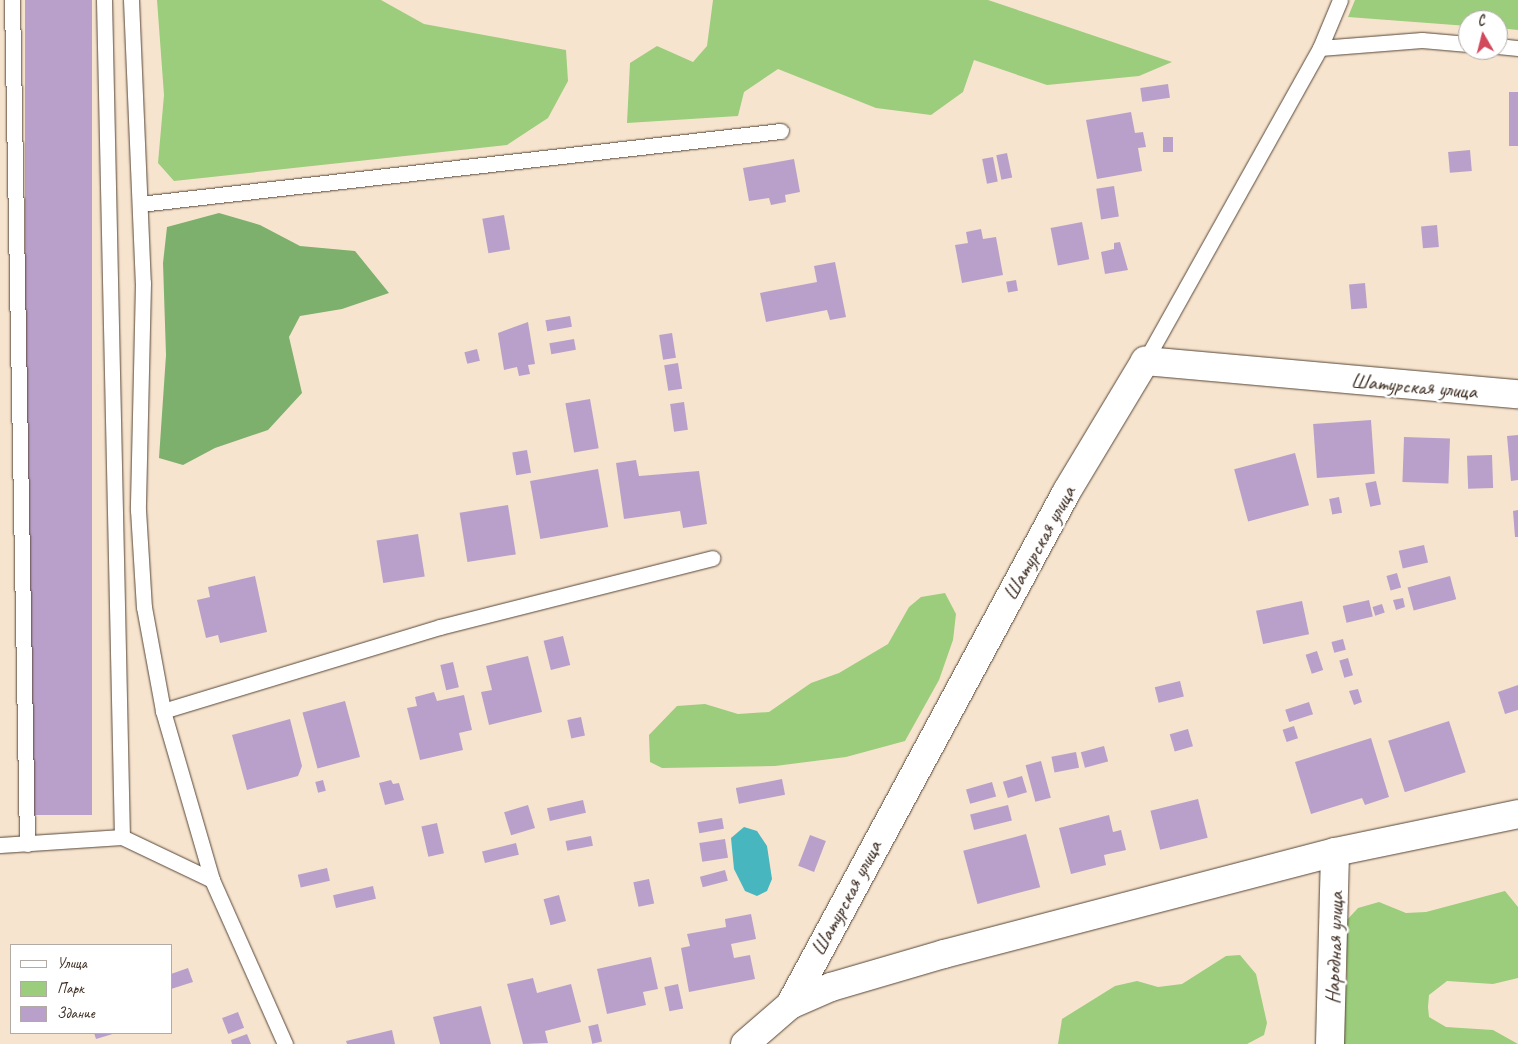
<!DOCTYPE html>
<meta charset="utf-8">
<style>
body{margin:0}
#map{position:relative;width:1518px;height:1044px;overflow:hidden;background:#f7e4ce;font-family:Caveat,sans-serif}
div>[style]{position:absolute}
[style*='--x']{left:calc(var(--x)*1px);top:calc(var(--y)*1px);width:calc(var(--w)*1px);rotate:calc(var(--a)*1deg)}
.green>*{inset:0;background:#9bcd7c}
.forest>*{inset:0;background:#7cb06c}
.water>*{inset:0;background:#47b6be}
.building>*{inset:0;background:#b9a0ca;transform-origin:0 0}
.roads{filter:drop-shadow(0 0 1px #574638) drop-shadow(0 0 1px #574638)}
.lane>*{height:15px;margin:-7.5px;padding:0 7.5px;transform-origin:7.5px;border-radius:7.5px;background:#fff}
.street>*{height:28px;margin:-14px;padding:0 14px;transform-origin:14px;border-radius:14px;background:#fff}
span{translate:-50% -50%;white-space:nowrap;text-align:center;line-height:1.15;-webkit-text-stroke:5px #fff;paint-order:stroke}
.street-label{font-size:21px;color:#3b2a1e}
.legend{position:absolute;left:10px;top:944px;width:162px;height:90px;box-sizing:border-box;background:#fff;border:1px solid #b1aaa5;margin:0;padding:6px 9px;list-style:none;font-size:15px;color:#3b2a1e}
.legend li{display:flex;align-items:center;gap:10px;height:25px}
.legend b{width:25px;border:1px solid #b1aaa5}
.north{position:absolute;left:1458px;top:10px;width:50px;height:50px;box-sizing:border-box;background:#fff;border:1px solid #b1aaa5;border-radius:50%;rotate:352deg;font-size:14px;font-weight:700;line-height:20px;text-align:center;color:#3b2a1e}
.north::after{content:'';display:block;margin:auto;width:18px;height:22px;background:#d1495b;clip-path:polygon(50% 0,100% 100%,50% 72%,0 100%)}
</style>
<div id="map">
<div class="green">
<i style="clip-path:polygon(157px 0,381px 0,424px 24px,566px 50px,568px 81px,548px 118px,507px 145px,174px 181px,158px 163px,164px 95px)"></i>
<i style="clip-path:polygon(713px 0,988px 0,1172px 62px,1139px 76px,1047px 85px,974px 60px,963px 92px,931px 115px,876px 108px,778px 69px,744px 92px,738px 116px,627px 123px,630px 63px,657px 46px,693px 62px,707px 46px)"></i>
<i style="clip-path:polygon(1355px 0,1518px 0,1518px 30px,1498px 28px,1498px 20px,1468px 20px,1468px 26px,1348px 17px)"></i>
<i style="clip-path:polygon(945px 593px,956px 614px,953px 640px,939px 680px,905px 741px,846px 757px,775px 766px,662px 768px,650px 762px,649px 735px,677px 706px,705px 704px,738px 714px,769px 712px,811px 683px,839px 673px,888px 644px,909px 607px,921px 597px)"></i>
<i style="clip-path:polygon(1505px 891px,1518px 907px,1518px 978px,1493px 984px,1447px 981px,1429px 995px,1428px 1007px,1429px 1017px,1446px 1027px,1493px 1030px,1518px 1044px,1340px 1044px,1347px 979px,1345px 932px,1347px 920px,1358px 908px,1379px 902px,1406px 913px,1426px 912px)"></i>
<i style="clip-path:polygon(1240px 955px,1256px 974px,1267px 1023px,1264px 1035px,1247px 1044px,1058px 1044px,1062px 1019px,1115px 986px,1137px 981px,1158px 987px,1182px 984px,1226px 956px)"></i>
</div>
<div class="forest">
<i style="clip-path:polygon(219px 213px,260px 225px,300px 246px,355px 251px,389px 293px,342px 309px,300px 316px,289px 337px,302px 393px,268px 430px,215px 448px,183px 465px,159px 458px,166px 355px,163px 263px,167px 227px)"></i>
</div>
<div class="water">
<i style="clip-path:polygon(744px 827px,757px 831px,767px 846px,772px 879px,767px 891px,757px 896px,745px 891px,734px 869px,731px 838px)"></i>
</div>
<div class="building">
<i style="left:25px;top:0;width:67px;height:815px"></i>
<i style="left:1168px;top:84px;width:14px;height:28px;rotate:82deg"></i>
<i style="left:1509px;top:92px;width:9px;height:54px"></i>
<i style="clip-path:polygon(1131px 112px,1135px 133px,1143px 132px,1146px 147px,1138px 148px,1142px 171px,1097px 179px,1086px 120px)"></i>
<i style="left:1163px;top:137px;width:10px;height:15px"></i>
<i style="left:1470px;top:150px;width:21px;height:22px;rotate:85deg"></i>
<i style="left:1007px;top:153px;width:25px;height:11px;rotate:78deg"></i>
<i style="left:993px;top:157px;width:25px;height:11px;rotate:79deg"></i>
<i style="clip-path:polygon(794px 159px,800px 192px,785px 195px,786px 202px,771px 205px,769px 198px,749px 201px,743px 168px)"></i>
<i style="left:1114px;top:186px;width:31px;height:18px;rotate:81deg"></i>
<i style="left:504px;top:215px;width:35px;height:22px;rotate:80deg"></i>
<i style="left:1082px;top:222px;width:38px;height:32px;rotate:79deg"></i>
<i style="left:1437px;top:225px;width:22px;height:16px;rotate:85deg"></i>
<i style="clip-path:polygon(981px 229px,983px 239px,996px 237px,1003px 275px,962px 283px,955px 245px,968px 243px,966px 232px)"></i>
<i style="clip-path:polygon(1120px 242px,1128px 270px,1105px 274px,1101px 252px,1114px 249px,1114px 243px)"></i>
<i style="clip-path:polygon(835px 262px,846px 317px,830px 320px,827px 310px,766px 322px,760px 293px,817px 282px,814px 266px)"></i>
<i style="left:1016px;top:280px;width:11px;height:10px;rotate:80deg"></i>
<i style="left:1365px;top:283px;width:25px;height:16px;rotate:85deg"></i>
<i style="left:570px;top:316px;width:11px;height:25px;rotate:80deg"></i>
<i style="clip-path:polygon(528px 322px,535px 364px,528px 365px,530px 374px,519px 376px,517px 367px,504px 370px,498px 333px)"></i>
<i style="left:672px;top:333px;width:25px;height:13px;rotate:81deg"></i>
<i style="left:574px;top:339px;width:11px;height:25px;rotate:80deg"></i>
<i style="left:477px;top:349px;width:12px;height:13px;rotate:76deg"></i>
<i style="left:678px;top:363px;width:26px;height:14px;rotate:81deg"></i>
<i style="left:590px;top:399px;width:50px;height:25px;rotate:80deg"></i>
<i style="left:684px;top:402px;width:28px;height:14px;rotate:82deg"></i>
<i style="left:1371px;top:420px;width:54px;height:58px;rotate:86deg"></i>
<i style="clip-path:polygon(1518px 435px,1518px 480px,1511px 481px,1507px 436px)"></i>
<i style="left:1404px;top:437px;width:46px;height:45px;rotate:2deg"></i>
<i style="left:527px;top:450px;width:23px;height:15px;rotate:80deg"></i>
<i style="left:1295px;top:453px;width:54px;height:63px;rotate:75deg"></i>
<i style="left:1492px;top:455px;width:33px;height:25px;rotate:88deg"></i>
<i style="clip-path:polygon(636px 460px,639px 476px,699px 471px,707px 524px,683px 528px,680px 511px,624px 519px,616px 463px)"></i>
<i style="left:598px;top:469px;width:59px;height:69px;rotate:80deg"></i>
<i style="left:1376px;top:481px;width:24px;height:11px;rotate:78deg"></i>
<i style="left:1339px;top:497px;width:16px;height:10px;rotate:79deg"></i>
<i style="left:508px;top:505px;width:50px;height:49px;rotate:81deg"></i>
<i style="clip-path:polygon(1518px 510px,1518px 537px,1515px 537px,1513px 511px)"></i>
<i style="left:418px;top:534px;width:43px;height:42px;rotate:81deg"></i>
<i style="left:1424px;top:545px;width:18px;height:26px;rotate:77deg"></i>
<i style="left:1397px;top:573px;width:15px;height:11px;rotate:74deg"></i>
<i style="clip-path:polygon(255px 576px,267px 632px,220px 643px,218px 635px,206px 638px,197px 600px,210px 597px,208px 587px)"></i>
<i style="left:1450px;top:576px;width:24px;height:44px;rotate:75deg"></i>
<i style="clip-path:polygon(1403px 598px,1405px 607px,1396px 610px,1393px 600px)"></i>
<i style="left:1369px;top:600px;width:17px;height:27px;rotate:77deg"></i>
<i style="left:1302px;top:601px;width:34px;height:47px;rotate:78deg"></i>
<i style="left:1382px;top:604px;width:9px;height:10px;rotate:72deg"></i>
<i style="left:563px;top:636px;width:30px;height:20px;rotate:76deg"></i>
<i style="left:1343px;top:639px;width:11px;height:12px;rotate:75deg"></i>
<i style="left:1317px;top:651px;width:20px;height:12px;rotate:72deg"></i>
<i style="clip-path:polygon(528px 656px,542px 712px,489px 725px,481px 692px,492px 690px,486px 666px)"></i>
<i style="left:1348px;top:658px;width:18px;height:9px;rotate:74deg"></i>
<i style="left:453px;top:662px;width:26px;height:13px;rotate:77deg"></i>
<i style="left:1180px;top:681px;width:16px;height:26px;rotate:76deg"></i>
<i style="clip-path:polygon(1518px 685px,1518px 710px,1505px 714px,1498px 692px)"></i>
<i style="clip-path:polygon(1358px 689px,1362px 702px,1354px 705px,1349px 691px)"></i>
<i style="clip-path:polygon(434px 692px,437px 701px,464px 695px,472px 730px,459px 733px,463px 750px,420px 760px,407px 708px,417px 706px,415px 697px)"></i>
<i style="left:345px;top:701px;width:58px;height:44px;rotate:75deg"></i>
<i style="left:1309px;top:702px;width:13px;height:25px;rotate:72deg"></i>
<i style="left:581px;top:717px;width:19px;height:14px;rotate:78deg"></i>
<i style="clip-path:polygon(290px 719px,302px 766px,298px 776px,247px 790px,232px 735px)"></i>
<i style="left:1449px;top:721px;width:54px;height:64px;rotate:72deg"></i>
<i style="left:1294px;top:726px;width:13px;height:12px;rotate:72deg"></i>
<i style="left:1188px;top:729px;width:18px;height:19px;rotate:74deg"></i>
<i style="clip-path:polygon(1371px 738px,1389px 797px,1365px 805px,1362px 798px,1311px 814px,1295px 762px)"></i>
<i style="left:1104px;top:746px;width:16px;height:24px;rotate:75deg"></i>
<i style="left:1076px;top:752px;width:16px;height:25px;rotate:79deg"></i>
<i style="left:1041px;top:761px;width:38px;height:16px;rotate:75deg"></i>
<i style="left:1022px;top:776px;width:17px;height:20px;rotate:73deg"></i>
<i style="left:782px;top:779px;width:16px;height:47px;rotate:79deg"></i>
<i style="left:323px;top:780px;width:11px;height:8px;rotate:75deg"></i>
<i style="clip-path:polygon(391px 780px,393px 784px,399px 783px,404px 800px,385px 805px,379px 783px)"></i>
<i style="left:992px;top:782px;width:15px;height:27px;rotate:74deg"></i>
<i style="left:1198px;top:799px;width:40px;height:49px;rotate:76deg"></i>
<i style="left:583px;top:800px;width:13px;height:37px;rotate:77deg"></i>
<i style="left:528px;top:805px;width:24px;height:25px;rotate:73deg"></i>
<i style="left:1008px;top:805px;width:16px;height:39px;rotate:76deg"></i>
<i style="clip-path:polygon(1109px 815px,1113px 832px,1121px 830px,1126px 850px,1104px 855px,1106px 865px,1071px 874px,1059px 828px)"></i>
<i style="left:722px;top:818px;width:11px;height:25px;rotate:80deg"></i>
<i style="left:437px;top:823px;width:31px;height:16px;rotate:77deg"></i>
<i style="left:1026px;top:834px;width:55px;height:65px;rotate:75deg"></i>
<i style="left:810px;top:835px;width:17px;height:33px;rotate:21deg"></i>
<i style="left:591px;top:836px;width:10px;height:26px;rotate:79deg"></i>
<i style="left:725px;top:839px;width:19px;height:26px;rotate:81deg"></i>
<i style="left:516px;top:843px;width:12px;height:35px;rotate:76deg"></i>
<i style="left:327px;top:868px;width:13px;height:30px;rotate:77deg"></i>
<i style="left:725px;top:870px;width:11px;height:26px;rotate:75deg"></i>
<i style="left:649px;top:879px;width:25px;height:16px;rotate:78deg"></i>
<i style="left:373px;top:886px;width:13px;height:41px;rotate:77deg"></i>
<i style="left:559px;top:895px;width:27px;height:16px;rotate:75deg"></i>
<i style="clip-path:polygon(751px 914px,756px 939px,731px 944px,734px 958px,750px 955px,755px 979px,689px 992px,681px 948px,690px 946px,687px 934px,726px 927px,725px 919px)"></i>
<i style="clip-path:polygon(651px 957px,658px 989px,643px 992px,646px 1005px,607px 1014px,597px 969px)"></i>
<i style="clip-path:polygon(188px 968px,193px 982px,171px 989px,171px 974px)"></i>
<i style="clip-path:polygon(533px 978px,537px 993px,571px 984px,581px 1022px,545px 1031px,548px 1043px,523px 1044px,507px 984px)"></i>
<i style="left:678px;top:984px;width:25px;height:14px;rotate:78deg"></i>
<i style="clip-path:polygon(481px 1006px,491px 1044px,440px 1044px,433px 1017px)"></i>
<i style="left:238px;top:1012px;width:17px;height:17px;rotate:69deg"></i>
<i style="left:598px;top:1024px;width:18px;height:10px;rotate:77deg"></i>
<i style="clip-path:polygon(392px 1030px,395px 1044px,347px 1044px,346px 1041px)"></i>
<i style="clip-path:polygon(94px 1033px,116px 1033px,96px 1039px)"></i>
<i style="clip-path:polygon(247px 1034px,251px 1044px,232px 1044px,231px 1040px)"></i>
</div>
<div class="roads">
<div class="lane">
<i style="--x:12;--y:0;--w:844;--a:88.98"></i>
<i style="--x:104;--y:0;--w:837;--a:88.77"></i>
<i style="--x:131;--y:0;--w:283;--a:87.6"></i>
<i style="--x:143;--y:283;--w:227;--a:91.3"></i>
<i style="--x:138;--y:510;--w:97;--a:86.5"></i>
<i style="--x:144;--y:607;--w:106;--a:79.6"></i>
<i style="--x:163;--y:711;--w:176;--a:73.8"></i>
<i style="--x:1498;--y:46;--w:20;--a:6"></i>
<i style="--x:1320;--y:48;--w:52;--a:-67.4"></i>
<i style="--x:140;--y:204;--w:645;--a:-6.5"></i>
<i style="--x:1145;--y:361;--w:359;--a:-60.8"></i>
<i style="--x:1320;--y:48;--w:102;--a:-4.5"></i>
<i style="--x:1422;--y:40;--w:46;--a:5"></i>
<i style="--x:163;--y:711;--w:289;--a:-16.9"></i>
<i style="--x:440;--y:627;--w:281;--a:-14.2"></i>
<i style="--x:0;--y:845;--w:122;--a:-3.8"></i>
<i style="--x:122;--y:837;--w:100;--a:25.5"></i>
<i style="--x:212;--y:880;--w:180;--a:66"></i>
</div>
<div class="street">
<i style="--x:790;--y:1005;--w:45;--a:-23.7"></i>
<i style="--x:831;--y:987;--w:118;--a:-16.3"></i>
<i style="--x:944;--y:954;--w:404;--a:-14.6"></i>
<i style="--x:1335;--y:852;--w:187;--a:-11.7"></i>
<i style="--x:745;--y:1044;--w:60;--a:-40.9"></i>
<i style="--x:790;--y:1005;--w:584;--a:-61.68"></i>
<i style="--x:1067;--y:491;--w:152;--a:-59"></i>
<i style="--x:1145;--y:361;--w:374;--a:5.1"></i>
<i style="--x:1330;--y:1044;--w:192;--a:-88.5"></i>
</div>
</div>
<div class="street-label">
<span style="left:1414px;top:386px;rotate:5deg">Шатурская улица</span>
<span style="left:1039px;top:543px;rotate:-61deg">Шатурская улица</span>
<span style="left:846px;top:898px;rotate:-62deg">Шатурская улица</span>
<span style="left:1334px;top:948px;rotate:-88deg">Народная улица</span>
</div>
<ul class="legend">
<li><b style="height:6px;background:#fff"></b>Улица</li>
<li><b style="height:14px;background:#9bcd7c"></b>Парк</li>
<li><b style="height:14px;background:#b9a0ca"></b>Здание</li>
</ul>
<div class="north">С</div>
</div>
